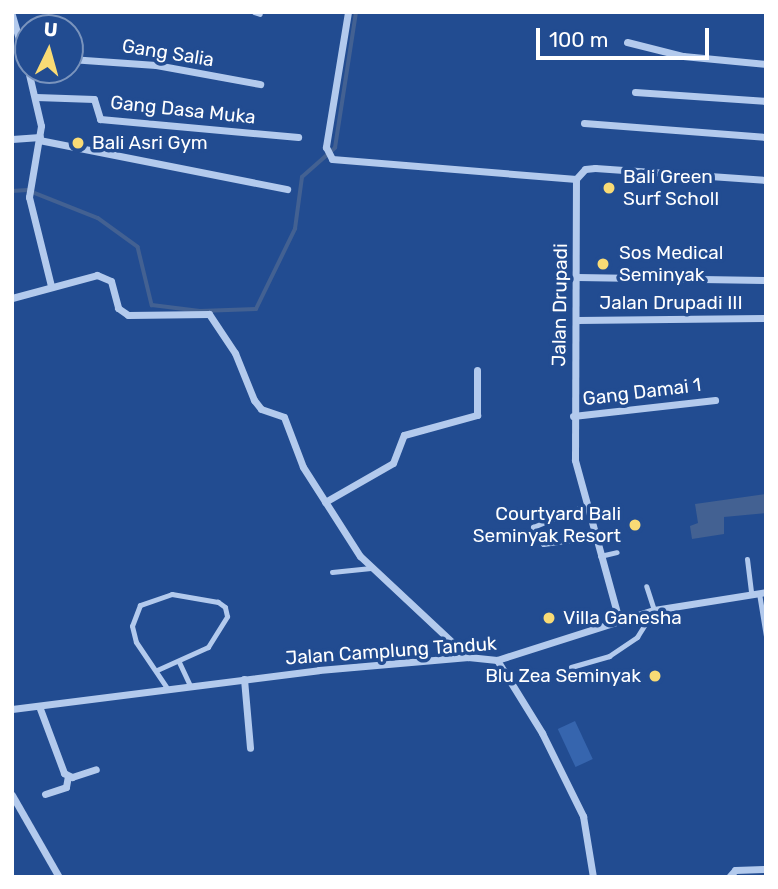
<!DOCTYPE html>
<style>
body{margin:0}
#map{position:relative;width:778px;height:889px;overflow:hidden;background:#224c91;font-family:Rubik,sans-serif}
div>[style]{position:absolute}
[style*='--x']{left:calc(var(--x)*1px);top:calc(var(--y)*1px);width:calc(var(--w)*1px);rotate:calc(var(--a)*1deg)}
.green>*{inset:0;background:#3665ae;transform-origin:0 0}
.water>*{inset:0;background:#436192}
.stream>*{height:3.5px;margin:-1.75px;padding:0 1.75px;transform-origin:1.75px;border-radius:1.75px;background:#436192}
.lane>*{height:5px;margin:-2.5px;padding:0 2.5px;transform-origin:2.5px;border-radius:2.5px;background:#b3caed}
.street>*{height:7px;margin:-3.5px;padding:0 3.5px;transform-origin:3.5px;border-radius:3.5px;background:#b3caed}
.dots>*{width:19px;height:19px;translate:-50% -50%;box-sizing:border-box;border:4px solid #224c91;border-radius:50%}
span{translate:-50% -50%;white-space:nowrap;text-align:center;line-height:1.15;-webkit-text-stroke:7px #224c91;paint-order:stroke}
.street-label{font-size:19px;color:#fff}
.poi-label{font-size:19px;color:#fff}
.left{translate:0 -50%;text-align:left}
.right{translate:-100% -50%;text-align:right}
.frame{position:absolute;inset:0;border:14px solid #fff;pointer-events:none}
.north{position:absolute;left:14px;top:14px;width:70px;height:70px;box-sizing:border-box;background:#224c91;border:2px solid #7a94bd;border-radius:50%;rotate:5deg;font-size:19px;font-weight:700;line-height:28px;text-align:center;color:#fff}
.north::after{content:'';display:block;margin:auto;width:24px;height:32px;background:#f9db75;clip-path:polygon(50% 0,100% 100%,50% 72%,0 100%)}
.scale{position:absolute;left:536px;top:28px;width:173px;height:32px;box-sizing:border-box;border:4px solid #fff;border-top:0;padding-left:9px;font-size:21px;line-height:24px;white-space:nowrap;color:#fff;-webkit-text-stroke:5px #224c91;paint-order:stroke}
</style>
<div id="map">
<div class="green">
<i style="left:575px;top:721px;width:42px;height:19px;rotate:65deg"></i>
</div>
<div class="water">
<i style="clip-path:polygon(766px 494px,766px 513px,724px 517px,724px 534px,692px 539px,690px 526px,698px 523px,695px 504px)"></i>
</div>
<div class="stream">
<i style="--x:12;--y:191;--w:15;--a:-4"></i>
<i style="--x:27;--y:190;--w:76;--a:21.5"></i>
<i style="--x:98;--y:218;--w:49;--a:35.9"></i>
<i style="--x:138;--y:247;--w:60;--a:76.4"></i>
<i style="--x:152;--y:305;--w:48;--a:7.1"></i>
<i style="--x:200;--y:311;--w:56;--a:-2"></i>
<i style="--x:256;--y:309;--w:89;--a:-64"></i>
<i style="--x:295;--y:229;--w:52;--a:-82.3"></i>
<i style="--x:302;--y:177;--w:44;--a:-41.3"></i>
<i style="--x:335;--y:148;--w:137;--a:-81.2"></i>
</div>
<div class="lane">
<i style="--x:254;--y:12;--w:6;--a:18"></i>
<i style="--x:572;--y:540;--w:29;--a:172"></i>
<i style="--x:543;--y:544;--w:20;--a:-120"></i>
<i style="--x:533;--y:527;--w:55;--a:-22.4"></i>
<i style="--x:600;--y:556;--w:17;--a:-13"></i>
<i style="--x:747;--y:559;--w:35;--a:83"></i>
<i style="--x:332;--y:572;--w:39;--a:-6"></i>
<i style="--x:759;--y:593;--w:44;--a:80.8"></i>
<i style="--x:179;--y:662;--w:26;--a:65"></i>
<i style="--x:571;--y:667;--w:40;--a:-16"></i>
<i style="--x:609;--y:656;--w:34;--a:-34"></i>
<i style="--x:637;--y:637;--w:32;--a:-58"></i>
<i style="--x:654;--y:610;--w:25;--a:-108"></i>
<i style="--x:157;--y:670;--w:56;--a:-24.3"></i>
<i style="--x:208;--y:647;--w:36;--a:-58"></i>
<i style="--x:227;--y:616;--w:9;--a:-103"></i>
<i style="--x:225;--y:607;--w:9;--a:-144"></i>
<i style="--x:218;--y:602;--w:47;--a:-170.1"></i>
<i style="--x:172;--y:594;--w:34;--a:161"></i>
<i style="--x:140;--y:605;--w:22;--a:111"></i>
<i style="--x:132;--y:626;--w:16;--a:76"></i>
<i style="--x:136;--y:642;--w:55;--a:56"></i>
</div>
<div class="street">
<i style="--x:348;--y:12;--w:137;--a:99.3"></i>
<i style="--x:326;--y:147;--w:13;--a:63"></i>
<i style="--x:332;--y:159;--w:245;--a:4.7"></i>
<i style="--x:12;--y:15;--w:57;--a:73.8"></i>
<i style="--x:627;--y:42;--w:58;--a:14"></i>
<i style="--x:683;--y:56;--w:83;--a:5.5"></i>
<i style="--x:70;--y:59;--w:86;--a:4"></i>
<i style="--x:156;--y:65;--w:106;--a:10.4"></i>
<i style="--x:28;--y:70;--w:57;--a:76.9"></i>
<i style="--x:41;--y:126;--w:72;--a:99.6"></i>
<i style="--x:29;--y:197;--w:92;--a:76.1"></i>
<i style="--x:635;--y:92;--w:131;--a:3.9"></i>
<i style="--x:36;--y:97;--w:58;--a:2"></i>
<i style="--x:94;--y:99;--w:21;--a:73"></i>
<i style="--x:100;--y:119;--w:199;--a:5.2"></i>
<i style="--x:584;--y:123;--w:183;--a:4.4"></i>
<i style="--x:12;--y:139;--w:28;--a:-4"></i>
<i style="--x:39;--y:140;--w:253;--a:11.2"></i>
<i style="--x:577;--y:277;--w:189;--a:0.9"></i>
<i style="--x:12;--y:298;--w:88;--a:-15.1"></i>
<i style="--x:97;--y:275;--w:15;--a:23"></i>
<i style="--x:111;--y:281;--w:28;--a:75"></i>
<i style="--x:118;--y:308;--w:12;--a:35"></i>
<i style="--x:128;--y:315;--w:81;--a:-0.7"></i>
<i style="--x:209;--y:314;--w:47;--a:56.3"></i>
<i style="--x:235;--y:353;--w:51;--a:68"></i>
<i style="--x:254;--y:400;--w:11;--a:52"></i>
<i style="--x:261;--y:409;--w:24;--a:19"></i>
<i style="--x:284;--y:417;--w:53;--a:69.2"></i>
<i style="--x:303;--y:467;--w:106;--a:57.4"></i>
<i style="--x:360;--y:556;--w:148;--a:43.1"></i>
<i style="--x:577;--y:320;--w:189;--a:-0.6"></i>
<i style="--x:573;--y:416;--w:143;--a:-6.4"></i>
<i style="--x:325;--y:502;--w:78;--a:-29.8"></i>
<i style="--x:393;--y:463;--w:30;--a:-69"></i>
<i style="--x:404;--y:435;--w:76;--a:-15.3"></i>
<i style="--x:477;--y:415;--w:45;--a:-90"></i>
<i style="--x:619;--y:620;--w:166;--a:-105.4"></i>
<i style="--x:575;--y:460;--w:281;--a:-89.8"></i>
<i style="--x:576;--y:179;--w:13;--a:-48"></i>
<i style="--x:585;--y:169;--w:10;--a:-6"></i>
<i style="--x:595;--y:168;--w:171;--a:4"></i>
<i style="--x:497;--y:660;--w:86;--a:58.3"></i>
<i style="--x:542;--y:733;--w:93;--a:63.7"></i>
<i style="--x:583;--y:816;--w:62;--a:80.7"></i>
<i style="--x:244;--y:679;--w:69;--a:85"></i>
<i style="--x:39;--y:706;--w:72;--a:69.5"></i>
<i style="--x:64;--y:773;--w:9;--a:27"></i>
<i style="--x:72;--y:777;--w:25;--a:-18"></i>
<i style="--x:12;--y:709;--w:309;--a:-7.2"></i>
<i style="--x:319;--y:670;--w:150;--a:-5"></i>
<i style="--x:468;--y:657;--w:29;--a:6"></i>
<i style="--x:497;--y:660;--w:165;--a:-17.7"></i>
<i style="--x:654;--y:610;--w:113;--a:-9.1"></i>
<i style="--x:45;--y:794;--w:22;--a:-18"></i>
<i style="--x:66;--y:787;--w:11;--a:-80"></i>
<i style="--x:12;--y:795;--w:95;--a:60.2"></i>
<i style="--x:729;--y:877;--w:9;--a:-49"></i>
<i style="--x:735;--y:870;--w:31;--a:-2"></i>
</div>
<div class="dots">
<i style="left:78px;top:143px;background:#f9db75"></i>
<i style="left:609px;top:188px;background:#f9db75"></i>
<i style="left:603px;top:264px;background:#f9db75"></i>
<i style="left:635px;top:525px;background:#f9db75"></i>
<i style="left:549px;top:618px;background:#f9db75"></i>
<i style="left:655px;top:676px;background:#f9db75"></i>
</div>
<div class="street-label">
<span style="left:168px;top:53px;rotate:9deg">Gang Salia</span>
<span style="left:183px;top:110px;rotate:6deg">Gang Dasa Muka</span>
<span style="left:671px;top:303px">Jalan Drupadi III</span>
<span style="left:560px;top:305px;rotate:-89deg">Jalan Drupadi</span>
<span style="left:642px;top:392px;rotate:-7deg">Gang Damai 1</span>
<span style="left:391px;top:651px;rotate:-4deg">Jalan Camplung Tanduk</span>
</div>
<div class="poi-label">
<span class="left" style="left:92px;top:143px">Bali Asri Gym</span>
<span class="left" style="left:623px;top:188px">Bali Green<br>Surf Scholl</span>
<span class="left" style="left:619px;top:264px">Sos Medical<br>Seminyak</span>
<span class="right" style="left:621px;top:525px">Courtyard Bali<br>Seminyak Resort</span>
<span class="left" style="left:563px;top:618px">Villa Ganesha</span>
<span class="right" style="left:641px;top:676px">Blu Zea Seminyak</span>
</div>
<div class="frame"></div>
<div class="north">U</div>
<div class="scale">100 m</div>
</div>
